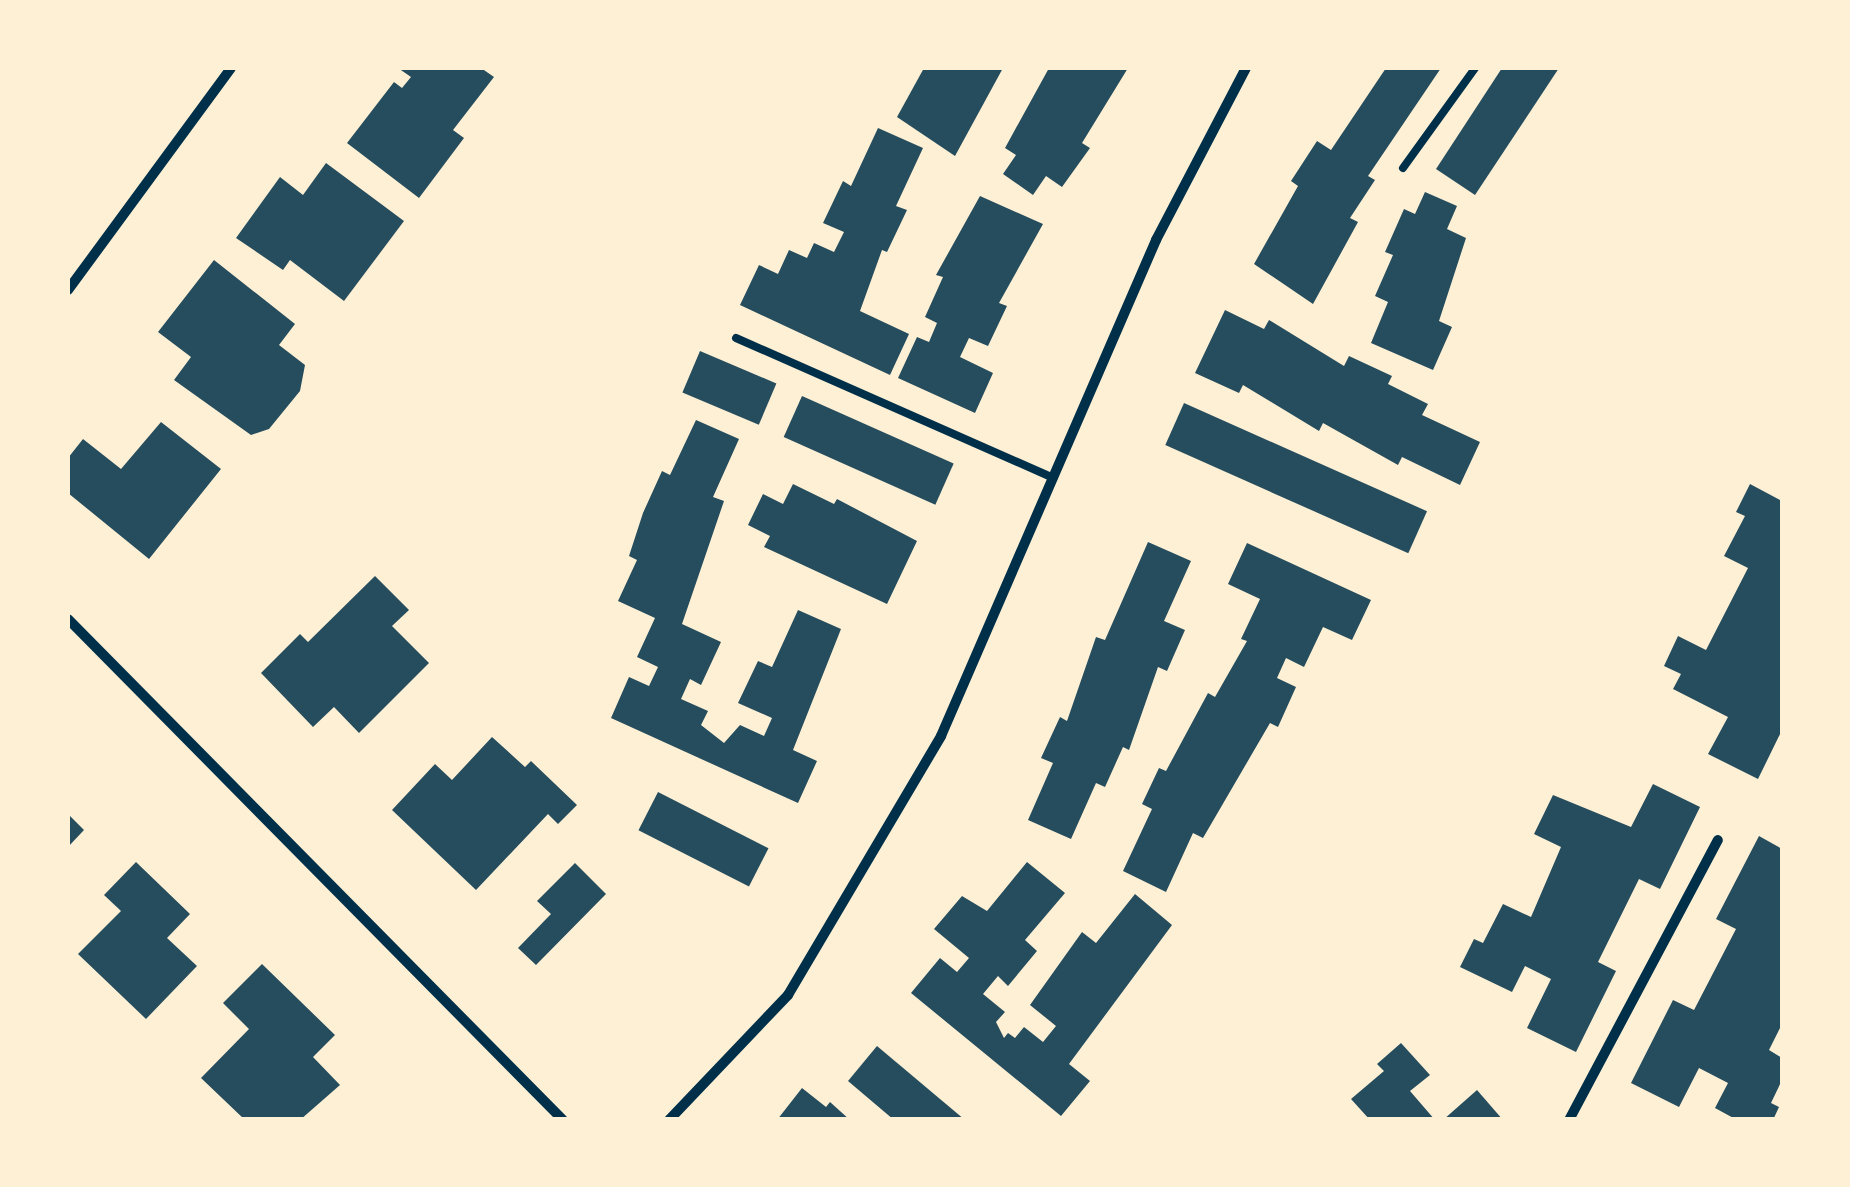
<!DOCTYPE html>
<style>
body{margin:0}
#map{position:relative;width:1850px;height:1187px;overflow:hidden;background:#fdf0d5;font-family:Rubik,sans-serif}
div>[style]{position:absolute}
[style*='--x']{left:calc(var(--x)*1px);top:calc(var(--y)*1px);width:calc(var(--w)*1px);rotate:calc(var(--a)*1deg)}
.building>*{inset:0;background:#264d5e;transform-origin:0 0}
.service>*{height:8px;margin:-4px;padding:0 4px;transform-origin:4px;border-radius:4px;background:#003049}
.minor>*{height:10px;margin:-5px;padding:0 5px;transform-origin:5px;border-radius:5px;background:#003049}
span{translate:-50% -50%;white-space:nowrap;text-align:center;line-height:1.15;-webkit-text-stroke:8px #fdf0d5;paint-order:stroke}
.frame{position:absolute;inset:0;border:70px solid #fdf0d5;pointer-events:none}
</style>
<div id="map">
<div class="building">
<i style="clip-path:polygon(398px 68px,481px 68px,494px 77px,453px 130px,464px 138px,419px 198px,347px 143px,394px 82px,402px 88px,411px 77px)"></i>
<i style="clip-path:polygon(924px 68px,1003px 68px,955px 156px,897px 117px)"></i>
<i style="clip-path:polygon(1049px 68px,1128px 68px,1082px 143px,1090px 148px,1062px 187px,1046px 176px,1033px 195px,1003px 174px,1016px 155px,1005px 148px)"></i>
<i style="clip-path:polygon(1386px 68px,1441px 68px,1368px 176px,1375px 180px,1350px 218px,1358px 222px,1313px 304px,1254px 264px,1298px 186px,1291px 181px,1317px 141px,1331px 150px)"></i>
<i style="clip-path:polygon(1502px 68px,1559px 68px,1475px 195px,1436px 169px)"></i>
<i style="clip-path:polygon(878px 128px,923px 148px,896px 206px,907px 210px,887px 252px,882px 250px,860px 311px,909px 334px,890px 375px,740px 305px,759px 265px,778px 274px,789px 250px,807px 258px,814px 243px,834px 252px,844px 232px,823px 223px,843px 181px,851px 186px)"></i>
<i style="clip-path:polygon(326px 163px,404px 221px,344px 301px,290px 260px,283px 270px,236px 238px,280px 177px,303px 195px)"></i>
<i style="clip-path:polygon(1425px 192px,1457px 206px,1447px 229px,1466px 238px,1439px 321px,1452px 327px,1433px 370px,1371px 343px,1388px 302px,1375px 296px,1393px 255px,1385px 252px,1404px 209px,1415px 214px)"></i>
<i style="clip-path:polygon(980px 196px,1043px 224px,999px 303px,1007px 306px,988px 346px,969px 338px,960px 357px,993px 373px,975px 413px,898px 378px,917px 337px,929px 342px,937px 323px,925px 317px,943px 277px,936px 275px)"></i>
<i style="clip-path:polygon(214px 260px,295px 324px,279px 345px,305px 365px,300px 391px,269px 429px,251px 435px,174px 380px,191px 357px,158px 332px)"></i>
<i style="clip-path:polygon(1225px 310px,1264px 329px,1269px 320px,1344px 366px,1349px 356px,1392px 376px,1388px 384px,1428px 404px,1422px 415px,1480px 442px,1460px 485px,1402px 457px,1398px 465px,1323px 423px,1319px 431px,1243px 385px,1239px 393px,1195px 373px)"></i>
<i style="left:700px;top:351px;width:83px;height:45px;rotate:23deg"></i>
<i style="left:802px;top:396px;width:166px;height:45px;rotate:24deg"></i>
<i style="left:1184px;top:403px;width:266px;height:46px;rotate:24deg"></i>
<i style="clip-path:polygon(696px 420px,739px 439px,713px 497px,724px 501px,682px 624px,721px 642px,701px 685px,690px 679px,681px 699px,708px 711px,701px 725px,724px 743px,740px 725px,764px 736px,772px 718px,738px 703px,758px 661px,772px 667px,798px 610px,841px 629px,793px 750px,817px 761px,798px 803px,611px 718px,629px 677px,649px 686px,658px 667px,637px 657px,655px 618px,618px 601px,637px 560px,629px 556px,643px 513px,662px 471px,670px 475px)"></i>
<i style="clip-path:polygon(161px 422px,221px 469px,149px 559px,68px 493px,68px 458px,83px 439px,121px 469px)"></i>
<i style="clip-path:polygon(793px 484px,834px 504px,837px 499px,917px 541px,887px 604px,764px 547px,770px 536px,748px 525px,763px 494px,783px 504px)"></i>
<i style="clip-path:polygon(1750px 484px,1782px 501px,1782px 730px,1758px 779px,1708px 754px,1728px 717px,1673px 689px,1681px 674px,1664px 666px,1678px 636px,1706px 650px,1748px 568px,1724px 556px,1745px 516px,1736px 512px)"></i>
<i style="clip-path:polygon(1148px 542px,1191px 561px,1164px 621px,1185px 630px,1167px 671px,1158px 667px,1129px 750px,1123px 747px,1105px 787px,1096px 783px,1071px 839px,1028px 820px,1053px 763px,1041px 758px,1060px 717px,1067px 721px,1096px 637px,1105px 640px)"></i>
<i style="clip-path:polygon(1247px 543px,1371px 600px,1352px 640px,1323px 627px,1304px 667px,1286px 658px,1277px 678px,1296px 687px,1278px 727px,1270px 723px,1203px 838px,1193px 833px,1166px 892px,1123px 871px,1152px 809px,1142px 804px,1159px 768px,1166px 771px,1208px 693px,1215px 697px,1247px 641px,1241px 639px,1260px 599px,1228px 584px)"></i>
<i style="clip-path:polygon(375px 576px,409px 610px,392px 626px,429px 663px,359px 733px,334px 707px,313px 727px,261px 673px,300px 634px,308px 642px)"></i>
<i style="clip-path:polygon(492px 737px,525px 767px,531px 761px,577px 805px,558px 824px,548px 814px,476px 890px,392px 810px,435px 764px,452px 780px)"></i>
<i style="clip-path:polygon(1653px 784px,1700px 807px,1660px 889px,1639px 879px,1598px 962px,1616px 971px,1576px 1052px,1527px 1028px,1551px 979px,1525px 966px,1512px 992px,1460px 967px,1474px 939px,1483px 943px,1503px 904px,1531px 917px,1561px 847px,1534px 834px,1553px 795px,1631px 827px)"></i>
<i style="left:658px;top:792px;width:124px;height:43px;rotate:27deg"></i>
<i style="clip-path:polygon(68px 814px,84px 830px,68px 847px)"></i>
<i style="clip-path:polygon(1759px 836px,1782px 849px,1782px 1024px,1769px 1050px,1782px 1058px,1782px 1080px,1771px 1103px,1779px 1107px,1773px 1120px,1737px 1120px,1715px 1108px,1728px 1083px,1699px 1068px,1679px 1107px,1631px 1083px,1673px 1000px,1694px 1010px,1736px 929px,1716px 919px)"></i>
<i style="clip-path:polygon(136px 862px,190px 914px,167px 938px,197px 966px,146px 1019px,78px 954px,121px 911px,104px 895px)"></i>
<i style="clip-path:polygon(1027px 862px,1065px 893px,1025px 940px,1037px 951px,1008px 986px,998px 976px,983px 994px,1005px 1012px,996px 1022px,1004px 1038px,1008px 1033px,1015px 1038px,1024px 1027px,1043px 1042px,1056px 1026px,1030px 1005px,1082px 932px,1096px 943px,1135px 894px,1172px 925px,1069px 1064px,1090px 1081px,1061px 1116px,911px 993px,940px 958px,957px 972px,969px 958px,934px 929px,962px 896px,987px 911px)"></i>
<i style="clip-path:polygon(575px 863px,606px 894px,536px 965px,518px 948px,551px 914px,537px 901px)"></i>
<i style="clip-path:polygon(262px 964px,335px 1035px,313px 1057px,340px 1085px,300px 1120px,245px 1120px,201px 1078px,249px 1029px,223px 1003px)"></i>
<i style="clip-path:polygon(1401px 1043px,1430px 1075px,1410px 1091px,1435px 1120px,1370px 1120px,1351px 1099px,1384px 1071px,1377px 1064px)"></i>
<i style="clip-path:polygon(877px 1046px,965px 1120px,894px 1120px,848px 1081px)"></i>
<i style="clip-path:polygon(802px 1088px,826px 1107px,830px 1102px,850px 1120px,777px 1120px)"></i>
<i style="clip-path:polygon(1477px 1090px,1503px 1120px,1443px 1120px)"></i>
</div>
<div class="service">
<i style="--x:1403;--y:168;--w:123;--a:-54.2"></i>
<i style="--x:736;--y:338;--w:347;--a:23.8"></i>
</div>
<div class="minor">
<i style="--x:68;--y:290;--w:275;--a:-53.7"></i>
<i style="--x:68;--y:619;--w:704;--a:45.35"></i>
<i style="--x:669;--y:1120;--w:173;--a:-46.4"></i>
<i style="--x:788;--y:995;--w:301;--a:-59.4"></i>
<i style="--x:941;--y:736;--w:541;--a:-66.56"></i>
<i style="--x:1156;--y:240;--w:194;--a:-62.4"></i>
<i style="--x:1569;--y:1120;--w:317;--a:-62"></i>
</div>
<div class="frame"></div>
</div>
